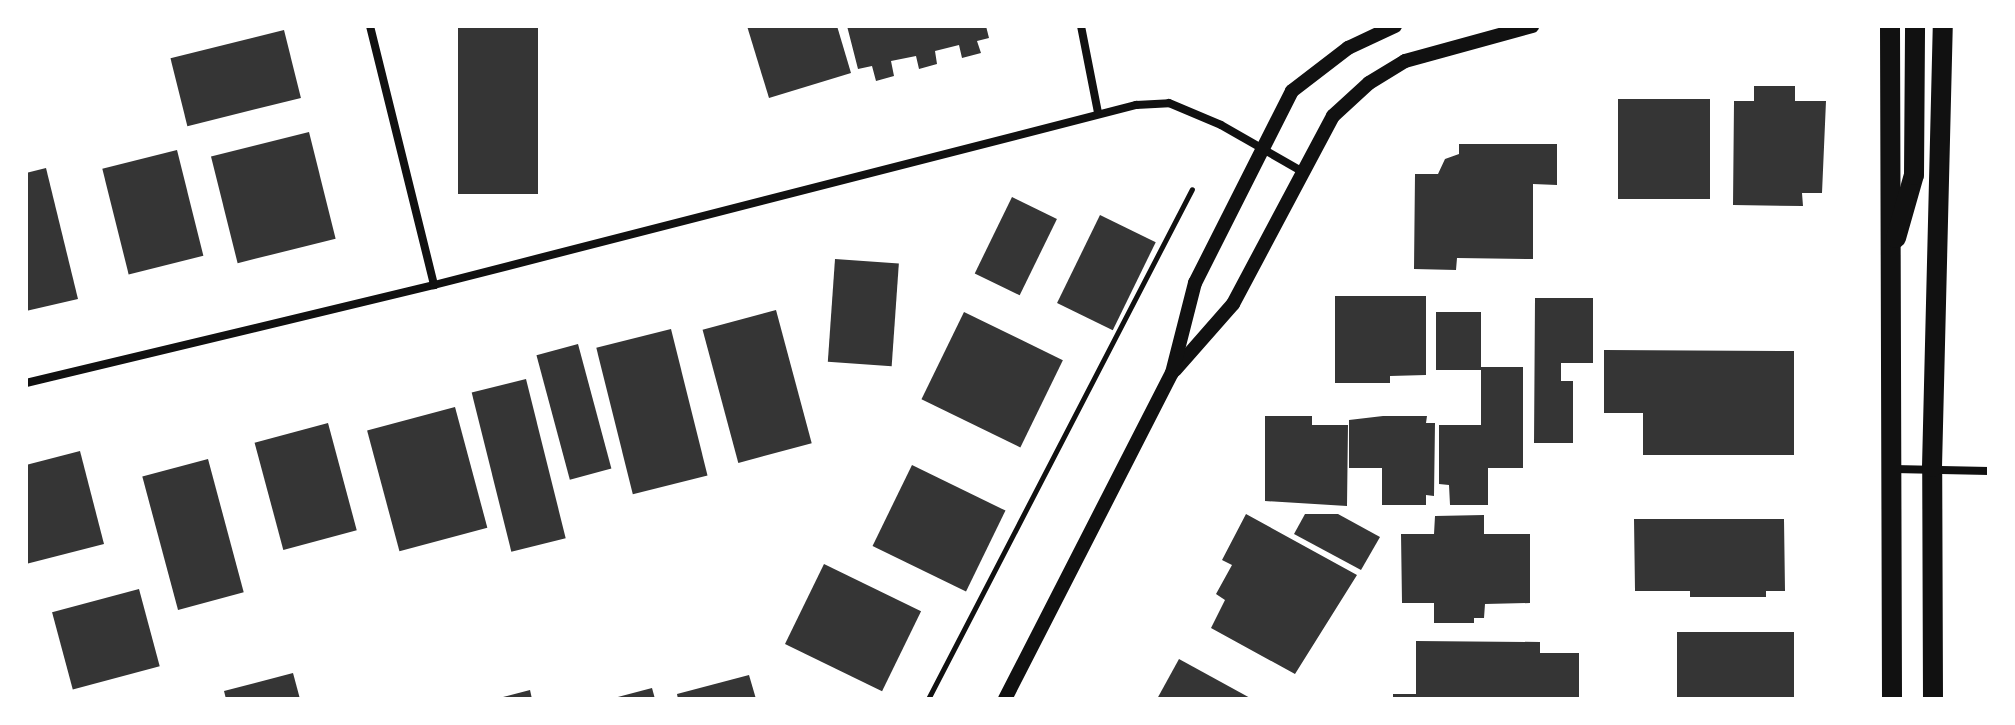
<!DOCTYPE html>
<style>
body{margin:0}
#map{position:relative;width:2015px;height:725px;overflow:hidden;background:#fff;font-family:Mulish,sans-serif}
div>[style]{position:absolute}
[style*='--x']{left:calc(var(--x)*1px);top:calc(var(--y)*1px);width:calc(var(--w)*1px);rotate:calc(var(--a)*1deg)}
.building>*{inset:0;background:#353535;transform-origin:0 0}
.path>*{height:5px;margin:-2.5px;padding:0 2.5px;transform-origin:2.5px;border-radius:2.5px;background:#111}
.minor>*{height:8px;margin:-4px;padding:0 4px;transform-origin:4px;border-radius:4px;background:#111}
.tertiary>*{height:14px;margin:-7px;padding:0 7px;transform-origin:7px;border-radius:7px;background:#111}
.primary>*{height:20px;margin:-10px;padding:0 10px;transform-origin:10px;border-radius:10px;background:#111}
span{translate:-50% -50%;white-space:nowrap;text-align:center;line-height:1.15;-webkit-text-stroke:6px #fff;paint-order:stroke}
.frame{position:absolute;inset:0;border:28px solid #fff;pointer-events:none}
</style>
<div id="map">
<div class="building">
<i style="left:458px;top:26px;width:80px;height:168px"></i>
<i style="clip-path:polygon(747px 26px,837px 26px,851px 73px,769px 98px)"></i>
<i style="clip-path:polygon(847px 26px,986px 26px,989px 38px,977px 41px,981px 53px,962px 58px,959px 45px,935px 51px,937px 64px,919px 69px,916px 56px,891px 61px,894px 76px,876px 81px,872px 66px,858px 69px)"></i>
<i style="left:284px;top:30px;width:70px;height:117px;rotate:76deg"></i>
<i style="clip-path:polygon(1754px 86px,1795px 86px,1795px 101px,1826px 101px,1822px 193px,1802px 193px,1803px 206px,1733px 205px,1734px 101px,1754px 101px)"></i>
<i style="left:1618px;top:99px;width:92px;height:100px"></i>
<i style="left:309px;top:132px;width:110px;height:101px;rotate:76deg"></i>
<i style="clip-path:polygon(1459px 144px,1557px 144px,1557px 185px,1533px 184px,1533px 259px,1457px 258px,1456px 270px,1414px 269px,1415px 174px,1438px 174px,1445px 159px,1459px 154px)"></i>
<i style="left:177px;top:150px;width:109px;height:77px;rotate:76deg"></i>
<i style="clip-path:polygon(46px 168px,78px 299px,26px 311px,26px 173px)"></i>
<i style="left:1012px;top:197px;width:50px;height:85px;rotate:26deg"></i>
<i style="left:1100px;top:215px;width:62px;height:98px;rotate:26deg"></i>
<i style="left:835px;top:259px;width:64px;height:103px;rotate:4deg"></i>
<i style="clip-path:polygon(1335px 296px,1426px 296px,1426px 375px,1390px 376px,1390px 383px,1335px 383px)"></i>
<i style="clip-path:polygon(1535px 298px,1593px 298px,1593px 363px,1561px 363px,1561px 381px,1573px 381px,1573px 443px,1534px 443px)"></i>
<i style="left:776px;top:310px;width:138px;height:76px;rotate:75deg"></i>
<i style="left:964px;top:312px;width:110px;height:97px;rotate:26deg"></i>
<i style="clip-path:polygon(1436px 312px,1481px 312px,1481px 367px,1523px 367px,1523px 468px,1488px 468px,1488px 505px,1450px 505px,1449px 485px,1439px 484px,1439px 425px,1481px 425px,1481px 370px,1436px 370px)"></i>
<i style="left:671px;top:329px;width:151px;height:77px;rotate:76deg"></i>
<i style="left:578px;top:344px;width:129px;height:43px;rotate:75deg"></i>
<i style="clip-path:polygon(1604px 350px,1794px 351px,1794px 455px,1643px 455px,1643px 413px,1604px 413px)"></i>
<i style="left:526px;top:379px;width:164px;height:56px;rotate:76deg"></i>
<i style="left:455px;top:407px;width:125px;height:91px;rotate:75deg"></i>
<i style="clip-path:polygon(1265px 416px,1312px 416px,1312px 425px,1348px 425px,1347px 506px,1265px 501px)"></i>
<i style="clip-path:polygon(1383px 416px,1427px 416px,1426px 423px,1435px 423px,1434px 496px,1426px 495px,1426px 505px,1382px 505px,1382px 468px,1349px 468px,1349px 420px)"></i>
<i style="left:328px;top:423px;width:111px;height:76px;rotate:75deg"></i>
<i style="clip-path:polygon(80px 451px,104px 544px,26px 564px,26px 465px)"></i>
<i style="left:208px;top:459px;width:138px;height:68px;rotate:75deg"></i>
<i style="left:912px;top:465px;width:104px;height:90px;rotate:26deg"></i>
<i style="clip-path:polygon(1246px 514px,1357px 575px,1295px 674px,1211px 628px,1225px 600px,1216px 594px,1232px 565px,1222px 560px)"></i>
<i style="clip-path:polygon(1305px 514px,1338px 514px,1380px 537px,1361px 570px,1294px 534px)"></i>
<i style="clip-path:polygon(1484px 515px,1484px 534px,1530px 534px,1530px 603px,1485px 604px,1484px 618px,1474px 618px,1474px 623px,1434px 623px,1434px 603px,1402px 603px,1401px 534px,1434px 534px,1435px 516px)"></i>
<i style="clip-path:polygon(1634px 519px,1784px 519px,1785px 591px,1766px 591px,1766px 597px,1690px 597px,1690px 591px,1635px 591px)"></i>
<i style="left:824px;top:564px;width:108px;height:89px;rotate:26deg"></i>
<i style="left:139px;top:589px;width:80px;height:90px;rotate:75deg"></i>
<i style="left:1677px;top:632px;width:117px;height:67px"></i>
<i style="clip-path:polygon(1416px 641px,1540px 642px,1540px 653px,1579px 653px,1579px 697px,1393px 699px,1393px 694px,1416px 694px)"></i>
<i style="clip-path:polygon(1179px 659px,1252px 699px,1157px 699px)"></i>
<i style="clip-path:polygon(293px 673px,300px 699px,226px 699px,224px 691px)"></i>
<i style="clip-path:polygon(749px 675px,756px 699px,678px 699px,677px 694px)"></i>
<i style="clip-path:polygon(652px 688px,655px 699px,614px 699px,614px 698px)"></i>
<i style="clip-path:polygon(530px 690px,532px 699px,499px 699px,499px 698px)"></i>
</div>
<div class="path">
<i style="--x:928;--y:699;--w:574;--a:-62.63"></i>
</div>
<div class="minor">
<i style="--x:370;--y:26;--w:267;--a:76.1"></i>
<i style="--x:1081;--y:26;--w:89;--a:78.9"></i>
<i style="--x:26;--y:383;--w:420;--a:-13.5"></i>
<i style="--x:434;--y:285;--w:725;--a:-14.38"></i>
<i style="--x:1136;--y:105;--w:33;--a:-3"></i>
<i style="--x:1169;--y:103;--w:56;--a:22.9"></i>
<i style="--x:1221;--y:125;--w:95;--a:29.8"></i>
<i style="--x:1894;--y:469;--w:95;--a:1.2"></i>
</div>
<div class="tertiary">
<i style="--x:1175;--y:370;--w:88;--a:-48.7"></i>
<i style="--x:1233;--y:304;--w:213;--a:-62"></i>
<i style="--x:1333;--y:116;--w:49;--a:-42.5"></i>
<i style="--x:1369;--y:83;--w:42;--a:-31.4"></i>
<i style="--x:1405;--y:61;--w:132;--a:-15.4"></i>
<i style="--x:1005;--y:699;--w:366;--a:-62.9"></i>
<i style="--x:1172;--y:373;--w:93;--a:-75.7"></i>
<i style="--x:1195;--y:283;--w:215;--a:-63.2"></i>
<i style="--x:1292;--y:91;--w:71;--a:-37.5"></i>
<i style="--x:1348;--y:48;--w:52;--a:-25.1"></i>
</div>
<div class="primary">
<i style="--x:1890;--y:26;--w:673;--a:89.83"></i>
<i style="--x:1896;--y:238;--w:66;--a:-74.1"></i>
<i style="--x:1914;--y:175;--w:149;--a:-89.6"></i>
<i style="--x:1933;--y:699;--w:232;--a:-90.2"></i>
<i style="--x:1932;--y:467;--w:441;--a:-88.6"></i>
</div>
<div class="frame"></div>
</div>
